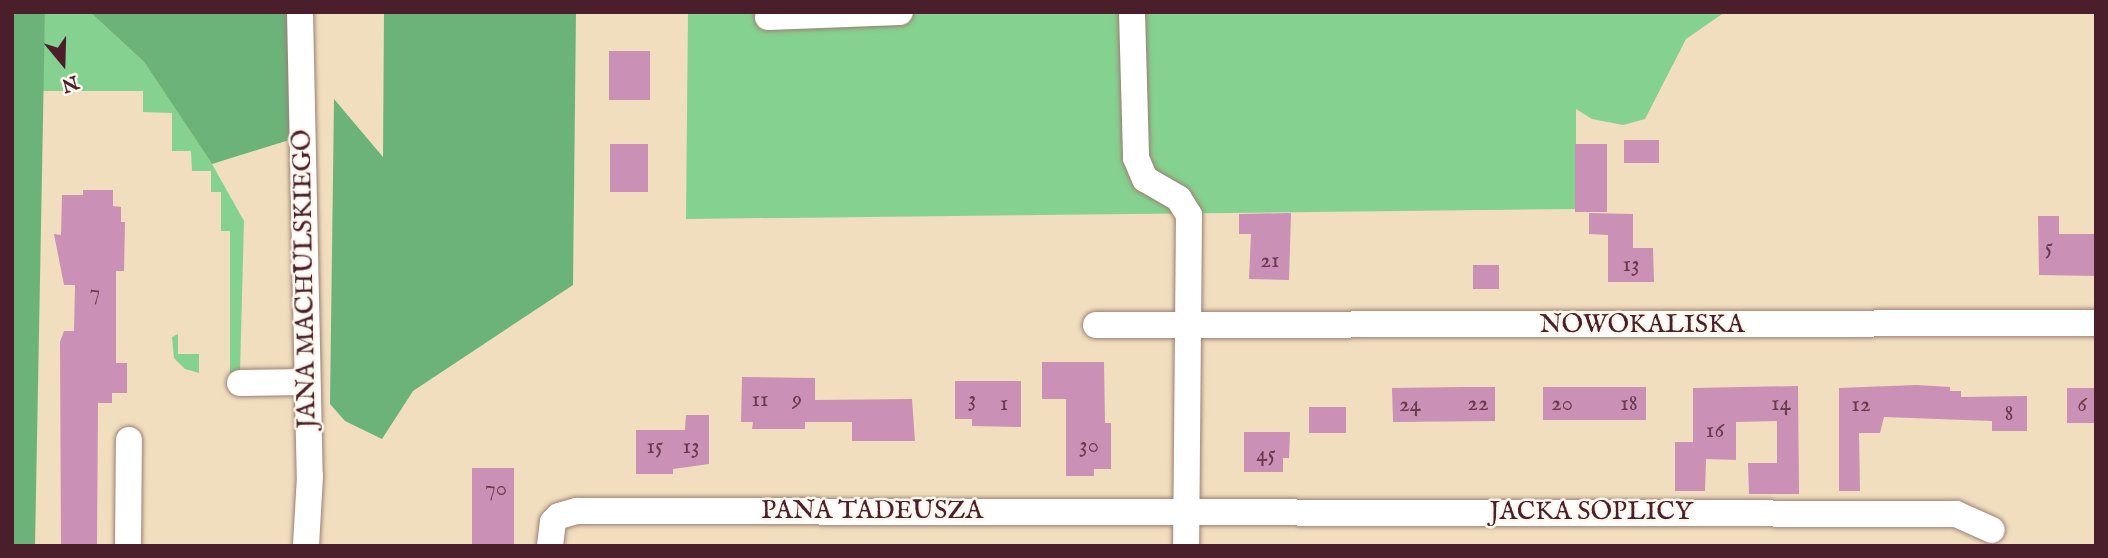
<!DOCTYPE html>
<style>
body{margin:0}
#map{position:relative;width:2108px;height:558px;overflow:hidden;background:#f0debe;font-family:"IM FELL English",serif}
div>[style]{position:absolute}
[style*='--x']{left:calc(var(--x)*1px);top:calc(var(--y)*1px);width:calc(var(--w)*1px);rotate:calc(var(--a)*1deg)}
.green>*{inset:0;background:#85d18f}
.forest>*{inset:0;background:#6cb37a}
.building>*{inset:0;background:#cb90b5;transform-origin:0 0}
.roads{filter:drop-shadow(0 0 2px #9d7e74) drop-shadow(0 0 2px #9d7e74)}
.minor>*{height:26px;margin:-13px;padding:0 13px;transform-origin:13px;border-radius:13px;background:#fff}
span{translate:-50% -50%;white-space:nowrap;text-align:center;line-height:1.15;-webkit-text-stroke:5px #fbf7ec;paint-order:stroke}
.number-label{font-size:23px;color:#6a3b4e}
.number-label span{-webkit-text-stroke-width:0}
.street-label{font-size:26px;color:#4a1f2b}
.frame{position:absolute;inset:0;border:14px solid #4a1f2b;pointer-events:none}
.north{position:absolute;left:28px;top:28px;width:70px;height:70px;-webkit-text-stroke:5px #fbf7ec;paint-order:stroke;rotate:161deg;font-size:19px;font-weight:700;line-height:28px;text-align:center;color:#4a1f2b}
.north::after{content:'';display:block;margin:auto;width:24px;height:32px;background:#4a1f2b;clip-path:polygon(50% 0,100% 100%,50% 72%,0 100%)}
</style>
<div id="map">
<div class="green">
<i style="clip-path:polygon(45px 12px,90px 12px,144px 62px,212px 164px,244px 221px,240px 372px,230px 373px,230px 231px,221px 231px,221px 192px,211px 192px,211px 171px,192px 171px,191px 151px,172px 151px,172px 113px,143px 112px,143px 91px,42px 91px)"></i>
<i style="clip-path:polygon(688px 12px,1725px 12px,1686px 39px,1645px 119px,1623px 125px,1592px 119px,1576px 109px,1576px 209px,686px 219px)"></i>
<i style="clip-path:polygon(178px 334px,178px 354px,199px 354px,199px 373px,185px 369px,174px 358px,172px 337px)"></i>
</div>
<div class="forest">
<i style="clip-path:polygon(12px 12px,45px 12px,35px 546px,12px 546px)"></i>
<i style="clip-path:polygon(90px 12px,300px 12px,302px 136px,212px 164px,144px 62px)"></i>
<i style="clip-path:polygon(384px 12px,576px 12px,573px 285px,413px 391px,382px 439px,345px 421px,330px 404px,334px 99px,383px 157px)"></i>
</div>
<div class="building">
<i style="left:609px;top:51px;width:41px;height:49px"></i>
<i style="left:1624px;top:140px;width:35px;height:23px"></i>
<i style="left:610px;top:144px;width:38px;height:48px"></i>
<i style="left:1575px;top:144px;width:32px;height:68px"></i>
<i style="clip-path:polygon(83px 190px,113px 190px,113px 206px,121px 207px,121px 222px,125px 222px,124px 271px,116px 271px,116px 363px,127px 363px,127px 393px,112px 393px,112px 403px,98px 403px,97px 546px,61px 546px,60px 342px,64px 331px,74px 331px,75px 285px,64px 285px,54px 234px,61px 235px,62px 195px,83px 195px)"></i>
<i style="clip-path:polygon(1291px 213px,1289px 280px,1249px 279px,1251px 234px,1239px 234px,1239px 214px)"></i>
<i style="clip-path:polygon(1589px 213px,1633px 214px,1633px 248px,1653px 248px,1654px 282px,1608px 282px,1608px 235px,1589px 234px)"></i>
<i style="clip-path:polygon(2038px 216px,2059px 216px,2059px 234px,2096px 234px,2096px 276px,2039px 275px)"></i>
<i style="left:1473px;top:265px;width:26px;height:24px"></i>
<i style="clip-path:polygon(1042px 362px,1104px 362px,1105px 423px,1111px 423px,1111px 469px,1094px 469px,1094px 476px,1066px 476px,1066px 399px,1042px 399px)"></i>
<i style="clip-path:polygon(742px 377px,815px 378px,815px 400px,912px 399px,915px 441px,852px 441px,852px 422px,805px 422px,805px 429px,752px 429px,753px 422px,741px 422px)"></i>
<i style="clip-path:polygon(955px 381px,1021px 381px,1021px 427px,972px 426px,972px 419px,955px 419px)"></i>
<i style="clip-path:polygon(1916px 385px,1950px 387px,1950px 391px,1961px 391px,1961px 397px,2027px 396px,2027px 431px,1992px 431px,1992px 421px,1884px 417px,1880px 433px,1859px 433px,1860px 491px,1839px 491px,1839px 388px)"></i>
<i style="clip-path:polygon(1798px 386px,1799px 494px,1749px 494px,1748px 463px,1777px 463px,1777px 421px,1736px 422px,1736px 460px,1706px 459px,1705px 491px,1675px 491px,1675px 442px,1693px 442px,1693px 388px)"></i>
<i style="clip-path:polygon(1465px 387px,1495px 387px,1495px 421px,1393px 422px,1392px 388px)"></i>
<i style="left:1543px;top:387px;width:103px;height:33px"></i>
<i style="left:2067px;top:388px;width:29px;height:35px"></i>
<i style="left:1309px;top:407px;width:37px;height:26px"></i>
<i style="clip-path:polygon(686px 415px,709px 415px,709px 464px,673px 469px,673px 474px,636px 474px,636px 430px,685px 430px)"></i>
<i style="clip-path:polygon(1244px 432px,1290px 432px,1289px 458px,1283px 458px,1283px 472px,1244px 472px)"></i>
<i style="left:472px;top:468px;width:42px;height:78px"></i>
</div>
<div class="roads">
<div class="minor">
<i style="--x:300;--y:12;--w:464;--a:88.8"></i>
<i style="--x:310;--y:476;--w:70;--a:93.3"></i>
<i style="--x:1132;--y:12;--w:146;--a:88.4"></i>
<i style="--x:1136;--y:158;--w:23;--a:67"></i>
<i style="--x:1145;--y:179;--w:39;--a:30"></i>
<i style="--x:1179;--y:199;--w:19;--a:58"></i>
<i style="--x:1189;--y:215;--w:331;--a:90.5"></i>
<i style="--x:768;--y:17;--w:132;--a:-2.2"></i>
<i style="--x:1096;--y:325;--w:1000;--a:-0.11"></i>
<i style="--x:240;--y:383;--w:66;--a:-0.9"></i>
<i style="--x:128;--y:546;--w:106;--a:-89.5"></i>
<i style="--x:550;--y:546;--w:24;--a:-83"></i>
<i style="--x:553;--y:522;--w:8;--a:-45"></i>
<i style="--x:559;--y:516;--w:19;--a:-16"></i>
<i style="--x:577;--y:511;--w:1379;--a:0.12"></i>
<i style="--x:1956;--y:514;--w:39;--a:24"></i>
</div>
</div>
<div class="number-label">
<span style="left:2049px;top:248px">5</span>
<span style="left:1270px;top:261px">21</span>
<span style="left:1631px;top:265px">13</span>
<span style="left:95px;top:293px">7</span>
<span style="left:760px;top:400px">11</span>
<span style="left:797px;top:400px">9</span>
<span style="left:972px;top:400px">3</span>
<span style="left:1004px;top:404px">1</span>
<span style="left:1478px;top:404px">22</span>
<span style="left:1562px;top:404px">20</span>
<span style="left:1629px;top:404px">18</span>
<span style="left:1781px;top:404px">14</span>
<span style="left:1410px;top:405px">24</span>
<span style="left:1861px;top:405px">12</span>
<span style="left:2082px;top:405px">6</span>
<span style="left:2009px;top:414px">8</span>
<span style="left:1715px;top:431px">16</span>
<span style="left:1089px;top:446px">30</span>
<span style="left:655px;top:447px">15</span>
<span style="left:691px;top:447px">13</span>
<span style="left:1266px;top:455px">45</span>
<span style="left:496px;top:489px">70</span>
</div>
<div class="street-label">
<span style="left:305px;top:279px;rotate:-91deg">JANA MACHULSKIEGO</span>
<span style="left:1642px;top:325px">NOWOKALISKA</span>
<span style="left:872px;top:511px">PANA TADEUSZA</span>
<span style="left:1591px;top:512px">JACKA SOPLICY</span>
</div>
<div class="frame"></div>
<div class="north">N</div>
</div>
